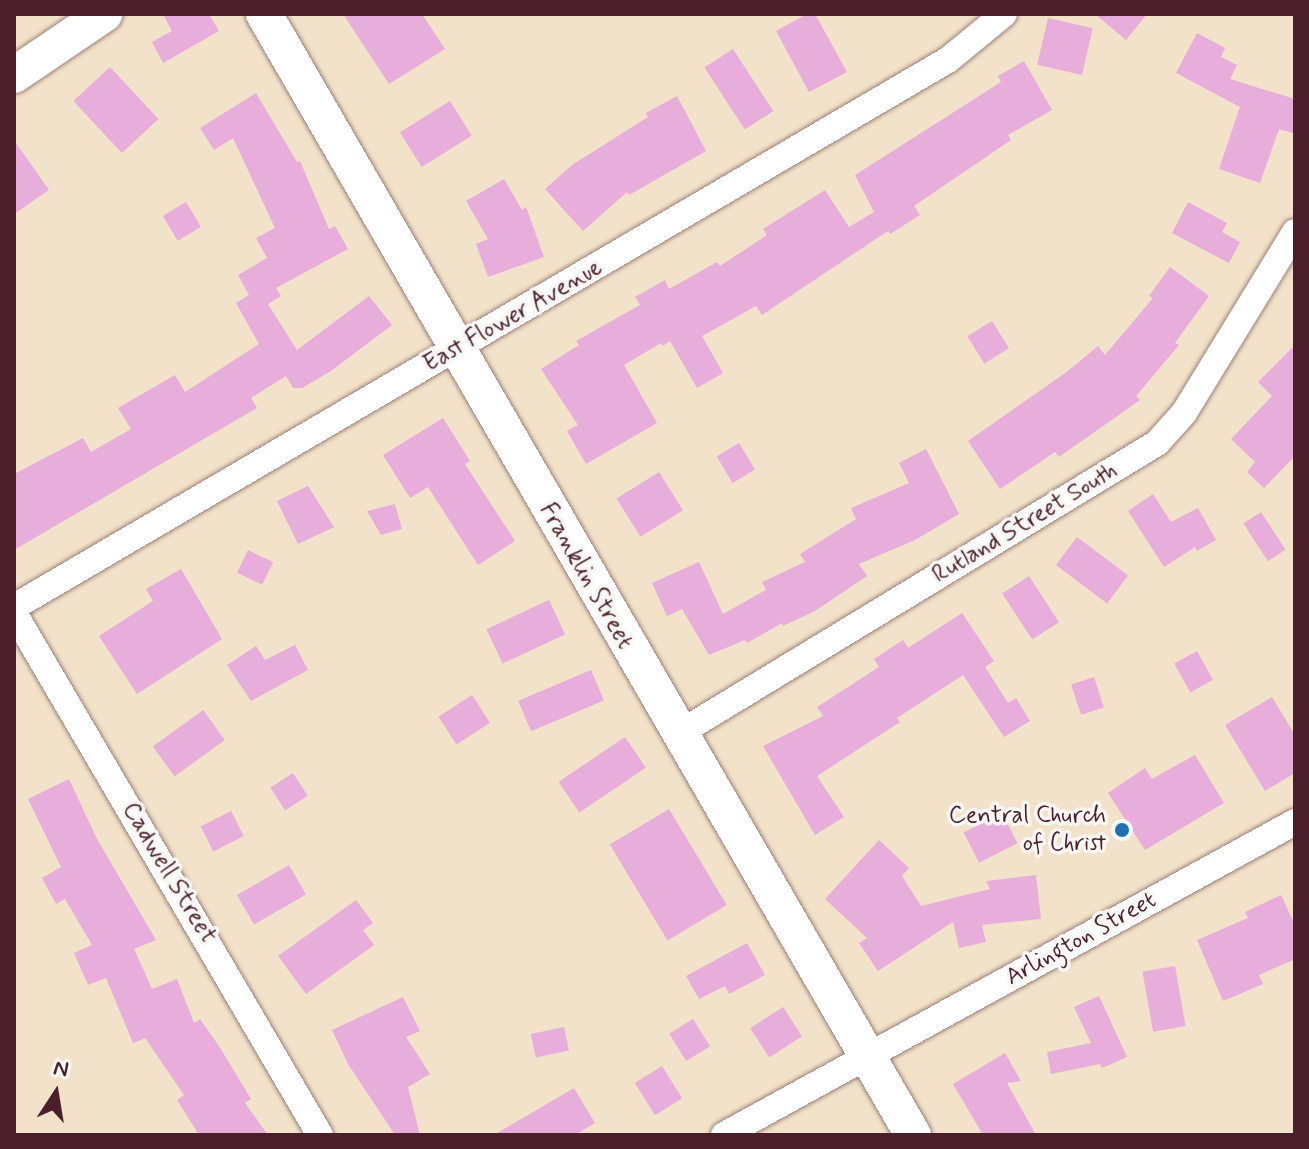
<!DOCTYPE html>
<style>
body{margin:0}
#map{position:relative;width:1309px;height:1149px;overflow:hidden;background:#f2e2c9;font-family:Mynerve,sans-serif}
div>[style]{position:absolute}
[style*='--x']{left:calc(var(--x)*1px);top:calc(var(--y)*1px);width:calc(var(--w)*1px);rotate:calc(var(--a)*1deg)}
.building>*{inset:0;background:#e7addb;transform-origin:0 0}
.roads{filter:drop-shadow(0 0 2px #9e807a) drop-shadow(0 0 2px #9e807a)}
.street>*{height:26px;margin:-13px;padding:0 13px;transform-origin:13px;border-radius:13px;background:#fff}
.secondary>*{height:36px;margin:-18px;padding:0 18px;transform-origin:18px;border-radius:18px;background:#fff}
.dots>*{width:22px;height:22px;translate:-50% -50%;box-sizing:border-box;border:4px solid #f6f6f2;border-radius:50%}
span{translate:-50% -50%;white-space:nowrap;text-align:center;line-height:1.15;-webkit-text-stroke:7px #f6f6f2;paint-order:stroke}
.street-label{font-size:24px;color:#4a1f2b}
.poi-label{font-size:24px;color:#4a1f2b}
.right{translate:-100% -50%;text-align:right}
.frame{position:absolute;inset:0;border:16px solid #4a1f2b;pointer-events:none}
.north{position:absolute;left:16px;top:1053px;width:80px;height:80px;-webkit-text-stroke:6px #f6f6f2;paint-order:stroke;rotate:12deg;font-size:22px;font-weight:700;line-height:32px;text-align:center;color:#4a1f2b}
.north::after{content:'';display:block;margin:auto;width:28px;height:36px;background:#4a1f2b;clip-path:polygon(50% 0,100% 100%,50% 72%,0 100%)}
</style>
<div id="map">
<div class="building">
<i style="clip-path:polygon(163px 14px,209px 14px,219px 31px,163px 63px,152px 42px,172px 31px)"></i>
<i style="clip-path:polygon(343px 14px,422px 14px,445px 49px,389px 84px)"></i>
<i style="clip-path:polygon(807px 14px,815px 14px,847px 72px,809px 92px,776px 31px)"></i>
<i style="clip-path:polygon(1095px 14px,1147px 14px,1126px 40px)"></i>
<i style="left:1048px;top:18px;width:46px;height:48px;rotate:13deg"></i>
<i style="clip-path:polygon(1197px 33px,1225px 48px,1221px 57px,1237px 65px,1230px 79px,1295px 99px,1295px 134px,1279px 129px,1260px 183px,1219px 169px,1240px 107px,1176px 73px)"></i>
<i style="left:733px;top:49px;width:74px;height:34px;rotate:57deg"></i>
<i style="clip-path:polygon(1024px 61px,1052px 110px,1008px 135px,1011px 140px,914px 206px,920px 215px,890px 234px,888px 231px,762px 315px,756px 306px,702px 336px,723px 373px,697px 388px,670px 341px,663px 346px,661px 343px,624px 365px,657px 423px,586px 464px,567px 431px,578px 425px,541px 369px,579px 345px,576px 341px,640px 305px,635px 297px,665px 280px,669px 289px,717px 262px,720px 266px,767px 235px,763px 229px,825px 190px,849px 227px,874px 212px,855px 175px,1001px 82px,998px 76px)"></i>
<i style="left:110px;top:67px;width:71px;height:50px;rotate:47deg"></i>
<i style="clip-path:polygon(256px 93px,297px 162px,300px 161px,329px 229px,335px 226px,348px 249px,276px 288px,281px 296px,268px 304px,297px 350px,369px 296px,392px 325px,331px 371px,302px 388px,293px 388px,286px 376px,251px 398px,257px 408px,14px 550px,14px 474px,83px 438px,91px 452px,131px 429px,118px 408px,175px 375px,185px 392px,259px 344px,236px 303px,249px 295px,238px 275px,267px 258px,256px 238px,275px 228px,233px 138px,214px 150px,200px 128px)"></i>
<i style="clip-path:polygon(677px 96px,706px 151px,629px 195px,627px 192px,583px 231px,545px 189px,572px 165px,648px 117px,646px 113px)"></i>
<i style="left:450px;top:101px;width:41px;height:59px;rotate:58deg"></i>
<i style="clip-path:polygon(14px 140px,49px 190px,14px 214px)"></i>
<i style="clip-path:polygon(504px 179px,522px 210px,526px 207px,544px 257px,488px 277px,476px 244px,488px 239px,466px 201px)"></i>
<i style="left:186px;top:202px;width:29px;height:27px;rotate:59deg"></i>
<i style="clip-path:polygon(1188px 202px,1227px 223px,1222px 232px,1240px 242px,1229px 263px,1172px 233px)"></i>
<i style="clip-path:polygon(1170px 267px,1209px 296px,1175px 343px,1179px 345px,1136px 396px,1140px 400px,1059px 457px,1055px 452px,1000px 489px,968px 441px,1068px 371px,1098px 346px,1105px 355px,1153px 298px,1149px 296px)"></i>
<i style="left:992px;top:321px;width:32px;height:29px;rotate:58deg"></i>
<i style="clip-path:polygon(1295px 345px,1295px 456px,1264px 488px,1247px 472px,1255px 462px,1231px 439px,1272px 396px,1258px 382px)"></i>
<i style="clip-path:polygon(443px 418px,470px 461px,465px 464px,515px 541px,478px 565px,428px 487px,410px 498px,383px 455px)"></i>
<i style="left:739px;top:443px;width:31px;height:26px;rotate:59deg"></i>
<i style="clip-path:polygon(926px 449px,959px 514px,915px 540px,859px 564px,867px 576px,815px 611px,783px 626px,782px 623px,747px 643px,745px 640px,709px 655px,682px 609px,667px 616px,652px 583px,699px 562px,723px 614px,766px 590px,762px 582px,805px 562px,800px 554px,856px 519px,851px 508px,909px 483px,899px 463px)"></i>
<i style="left:659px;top:472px;width:45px;height:50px;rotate:58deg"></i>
<i style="clip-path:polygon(308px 486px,334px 527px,298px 544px,277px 501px)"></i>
<i style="clip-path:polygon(1153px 494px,1171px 522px,1198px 508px,1216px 540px,1197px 551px,1195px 547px,1164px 567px,1128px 511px)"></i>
<i style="clip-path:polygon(395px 504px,402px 529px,381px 535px,367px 511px)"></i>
<i style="left:1261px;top:512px;width:45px;height:21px;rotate:57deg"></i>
<i style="left:1077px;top:537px;width:64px;height:35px;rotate:37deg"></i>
<i style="left:248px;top:550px;width:28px;height:25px;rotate:26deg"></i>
<i style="clip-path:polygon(181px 569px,222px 639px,137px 694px,99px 636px,153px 601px,146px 589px)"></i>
<i style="left:1029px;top:576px;width:55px;height:32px;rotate:57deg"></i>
<i style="left:549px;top:600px;width:38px;height:69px;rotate:65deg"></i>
<i style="clip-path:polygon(962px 613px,994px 661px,985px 667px,1008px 703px,1016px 698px,1030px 721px,1004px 737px,963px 675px,897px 718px,900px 722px,817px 776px,844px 817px,815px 835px,763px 746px,823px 716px,817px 707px,879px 667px,874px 659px,903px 640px,908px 648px)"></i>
<i style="clip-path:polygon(295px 645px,308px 670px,251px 701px,227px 665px,256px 646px,265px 660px)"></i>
<i style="left:1197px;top:651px;width:33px;height:26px;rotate:61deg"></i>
<i style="left:591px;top:670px;width:33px;height:79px;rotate:67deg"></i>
<i style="left:1094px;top:677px;width:32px;height:24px;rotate:72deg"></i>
<i style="left:472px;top:695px;width:33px;height:40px;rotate:57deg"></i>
<i style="clip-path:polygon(1272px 697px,1295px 735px,1295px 773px,1265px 791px,1225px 725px)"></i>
<i style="left:203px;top:710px;width:37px;height:62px;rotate:54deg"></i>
<i style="left:625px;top:737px;width:37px;height:80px;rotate:56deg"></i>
<i style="clip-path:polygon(1195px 755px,1224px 803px,1145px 850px,1108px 793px,1145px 768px,1152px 779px)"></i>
<i style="left:293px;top:773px;width:27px;height:27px;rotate:57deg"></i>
<i style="clip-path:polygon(69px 779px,97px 839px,156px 940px,134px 949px,152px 989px,177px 979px,194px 1023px,200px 1019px,219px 1046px,251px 1099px,245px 1103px,268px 1135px,199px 1135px,177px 1100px,184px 1095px,145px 1038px,133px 1043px,106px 978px,88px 985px,74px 953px,92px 945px,65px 899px,56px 904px,42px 878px,61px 867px,28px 799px)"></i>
<i style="left:669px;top:809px;width:112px;height:69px;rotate:59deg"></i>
<i style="left:231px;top:811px;width:28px;height:34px;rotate:63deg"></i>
<i style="left:1002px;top:813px;width:34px;height:43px;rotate:63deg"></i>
<i style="clip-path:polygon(879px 840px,909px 868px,902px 876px,921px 906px,990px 889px,986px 881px,1036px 875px,1041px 919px,982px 925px,986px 942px,959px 948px,953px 922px,878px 971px,859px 943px,867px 938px,825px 899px)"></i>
<i style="left:289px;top:865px;width:34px;height:60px;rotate:60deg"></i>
<i style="clip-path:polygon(1281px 895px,1295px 925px,1295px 959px,1259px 975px,1263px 984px,1223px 1001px,1197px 940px,1248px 918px,1245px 912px)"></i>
<i style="clip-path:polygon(356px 900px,373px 923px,363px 930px,374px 945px,306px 994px,278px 956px)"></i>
<i style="clip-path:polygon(747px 943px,765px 975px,729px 994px,725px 986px,699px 999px,686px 976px)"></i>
<i style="left:1175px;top:966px;width:61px;height:33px;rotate:80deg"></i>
<i style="clip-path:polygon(1099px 996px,1127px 1057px,1102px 1068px,1100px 1064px,1051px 1074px,1047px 1052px,1091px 1043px,1074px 1007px)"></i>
<i style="clip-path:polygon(403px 997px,420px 1031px,406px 1037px,430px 1074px,408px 1087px,420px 1135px,395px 1135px,348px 1064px,332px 1030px)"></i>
<i style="left:783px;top:1007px;width:35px;height:39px;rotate:57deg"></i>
<i style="left:693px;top:1019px;width:32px;height:28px;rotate:58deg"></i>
<i style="left:564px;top:1027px;width:24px;height:34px;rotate:78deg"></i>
<i style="clip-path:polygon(1005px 1053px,1021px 1081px,1007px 1083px,1036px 1135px,983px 1135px,953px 1084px)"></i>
<i style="left:662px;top:1066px;width:38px;height:32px;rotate:58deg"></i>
<i style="clip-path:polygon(574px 1088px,595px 1123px,575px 1135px,494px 1135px)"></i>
</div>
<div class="roads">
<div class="street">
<i style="--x:14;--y:607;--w:1082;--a:-30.36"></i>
<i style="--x:948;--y:60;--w:72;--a:-39.4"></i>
<i style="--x:14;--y:613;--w:605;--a:59.62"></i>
<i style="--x:678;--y:734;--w:560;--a:-31.28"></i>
<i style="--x:1157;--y:443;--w:40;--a:-48"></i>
<i style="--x:1184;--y:413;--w:212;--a:-58.5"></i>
<i style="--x:724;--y:1135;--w:651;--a:-28.73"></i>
</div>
<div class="secondary">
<i style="--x:264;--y:14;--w:1295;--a:59.93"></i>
<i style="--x:14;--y:75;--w:109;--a:-34.1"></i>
</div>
</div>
<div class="dots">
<i style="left:1122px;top:830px;background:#1f6fb2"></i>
</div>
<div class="street-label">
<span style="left:513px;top:316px;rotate:-30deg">East Flower Avenue</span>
<span style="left:1025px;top:523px;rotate:-31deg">Rutland Street South</span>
<span style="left:586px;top:576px;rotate:60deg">Franklin Street</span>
<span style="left:169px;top:873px;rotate:59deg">Cadwell Street</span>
<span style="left:1081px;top:939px;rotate:-29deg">Arlington Street</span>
</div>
<div class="poi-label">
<span class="right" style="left:1106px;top:830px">Central Church<br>of Christ</span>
</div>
<div class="frame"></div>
<div class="north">N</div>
</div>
